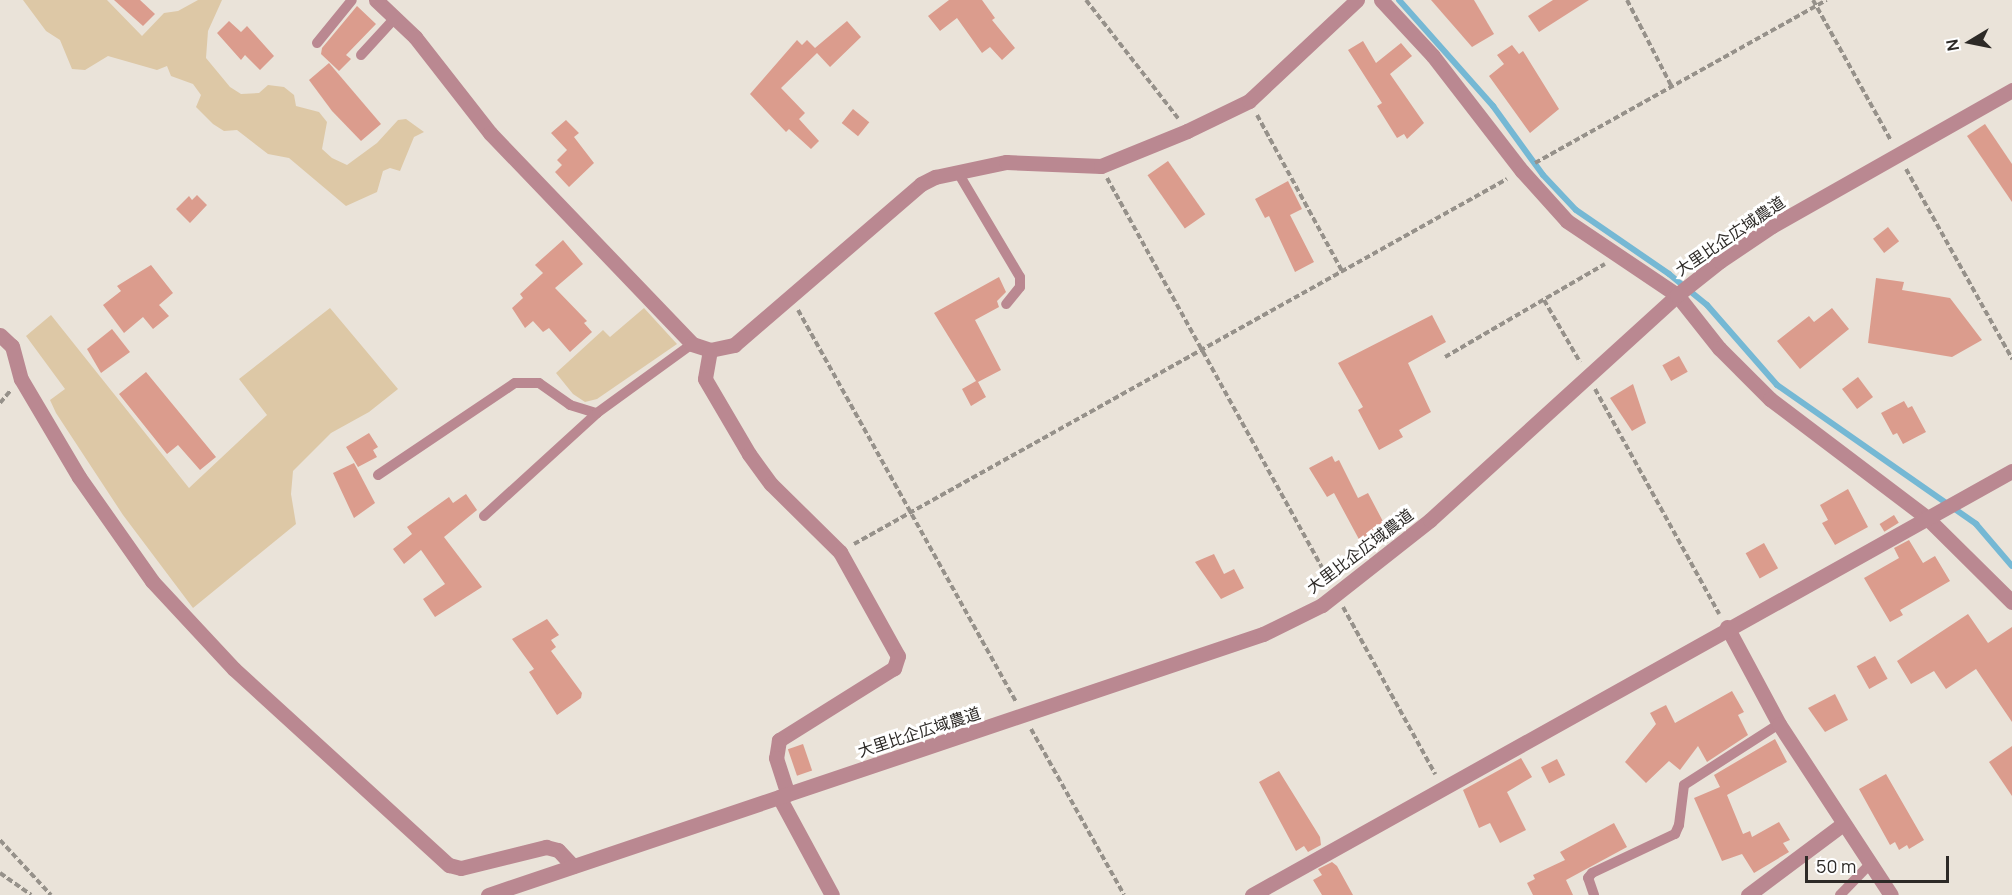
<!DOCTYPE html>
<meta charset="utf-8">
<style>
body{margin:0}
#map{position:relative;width:2012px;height:895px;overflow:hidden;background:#eae3d9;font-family:Manrope,"Noto Sans JP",sans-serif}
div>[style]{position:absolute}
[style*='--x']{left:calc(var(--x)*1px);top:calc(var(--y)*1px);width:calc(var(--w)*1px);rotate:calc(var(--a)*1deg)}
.green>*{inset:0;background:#ddc8a6}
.stream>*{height:6px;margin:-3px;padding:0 3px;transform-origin:3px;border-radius:3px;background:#75b8d4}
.building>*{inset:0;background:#db9c8d;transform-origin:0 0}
.path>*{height:4px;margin-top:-2px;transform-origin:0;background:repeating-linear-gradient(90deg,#96918a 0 6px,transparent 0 9px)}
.service>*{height:10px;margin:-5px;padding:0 5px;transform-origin:5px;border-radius:5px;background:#ba8891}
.minor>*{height:15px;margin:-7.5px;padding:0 7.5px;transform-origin:7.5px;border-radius:7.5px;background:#ba8891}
.tertiary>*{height:15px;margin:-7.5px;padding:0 7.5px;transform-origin:7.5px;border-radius:7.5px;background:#ba8891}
span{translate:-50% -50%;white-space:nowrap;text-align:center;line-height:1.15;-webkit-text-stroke:6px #fff;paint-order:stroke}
.street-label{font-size:16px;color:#2d2a27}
.north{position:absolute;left:1940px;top:12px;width:60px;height:60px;-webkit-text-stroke:4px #fff;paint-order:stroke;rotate:260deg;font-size:16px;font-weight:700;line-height:24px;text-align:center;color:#2d2a27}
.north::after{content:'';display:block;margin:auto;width:21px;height:27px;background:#2d2a27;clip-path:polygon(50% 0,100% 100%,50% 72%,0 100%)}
.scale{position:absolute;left:1805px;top:856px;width:144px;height:27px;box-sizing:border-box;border:3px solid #2d2a27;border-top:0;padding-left:8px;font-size:18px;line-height:21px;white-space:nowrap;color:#2d2a27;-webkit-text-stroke:4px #fff;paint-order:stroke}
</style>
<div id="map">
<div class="green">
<i style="clip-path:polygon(23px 0,107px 0,142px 36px,164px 13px,178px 11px,198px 0,222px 0,208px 31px,206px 58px,230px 87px,241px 94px,259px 93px,268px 85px,284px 87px,294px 95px,296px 106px,319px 112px,327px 122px,322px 149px,332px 158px,347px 165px,377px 143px,398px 120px,406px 119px,424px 132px,414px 137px,400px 171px,390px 168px,383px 171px,377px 192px,346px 206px,289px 158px,268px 154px,237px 130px,224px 131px,213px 124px,196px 107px,201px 95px,193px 84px,171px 76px,167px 66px,157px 70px,108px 56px,85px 70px,72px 69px,60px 40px,46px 31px)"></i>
<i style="clip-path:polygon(330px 308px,398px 389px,369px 412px,331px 433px,293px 471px,291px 494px,296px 524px,193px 608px,123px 515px,56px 413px,50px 400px,65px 389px,26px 336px,51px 315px,189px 488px,267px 415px,239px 379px)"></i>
<i style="clip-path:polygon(644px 308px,677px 344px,597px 399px,585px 402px,573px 394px,556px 373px,603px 330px,610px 337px)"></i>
</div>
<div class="stream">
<i style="--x:1399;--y:0;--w:142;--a:48.4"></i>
<i style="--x:1493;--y:106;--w:85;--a:54.1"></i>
<i style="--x:1543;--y:175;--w:48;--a:46.7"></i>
<i style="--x:1576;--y:210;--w:113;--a:34.5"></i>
<i style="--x:1669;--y:274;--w:49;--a:39.2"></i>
<i style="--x:1707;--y:305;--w:106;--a:48.8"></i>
<i style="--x:1777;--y:385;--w:243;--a:34.9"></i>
<i style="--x:1976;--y:524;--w:55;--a:49.4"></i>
</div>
<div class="building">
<i style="clip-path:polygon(114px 0,140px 0,155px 14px,143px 26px)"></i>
<i style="clip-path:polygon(949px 0,982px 0,995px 18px,992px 20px,1015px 48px,1002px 60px,990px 47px,982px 53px,957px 18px,940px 31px,928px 16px)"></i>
<i style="clip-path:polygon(1431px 0,1474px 0,1494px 34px,1472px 47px)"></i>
<i style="clip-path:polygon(1553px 0,1589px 0,1539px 32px,1528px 16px)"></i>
<i style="clip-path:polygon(357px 6px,376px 24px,346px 55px,351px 59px,339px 71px,321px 54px,322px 48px)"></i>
<i style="clip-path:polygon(229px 21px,241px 32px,247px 26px,274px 56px,260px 70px,245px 55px,241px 60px,217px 33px)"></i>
<i style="clip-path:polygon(847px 21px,861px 37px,830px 67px,817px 53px,781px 88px,805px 113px,799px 119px,819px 141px,811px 149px,789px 129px,786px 132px,750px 94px,797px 40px,802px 45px,807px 40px,815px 48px)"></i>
<i style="clip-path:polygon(1363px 41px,1376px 63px,1401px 43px,1412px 56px,1390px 74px,1424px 123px,1407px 139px,1404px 134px,1397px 138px,1377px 106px,1382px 103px,1348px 50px)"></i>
<i style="clip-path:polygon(1512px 45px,1519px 54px,1523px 51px,1559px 109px,1530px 133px,1489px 76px,1504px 64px,1497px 55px)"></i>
<i style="clip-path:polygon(329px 63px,381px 124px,361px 141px,332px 111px,309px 80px)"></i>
<i style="left:853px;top:109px;width:21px;height:18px;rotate:39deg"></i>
<i style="clip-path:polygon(566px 120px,579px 133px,574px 137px,594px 163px,569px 187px,555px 172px,562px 165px,557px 160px,567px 150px,551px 133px)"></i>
<i style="clip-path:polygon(1985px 124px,2012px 164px,2012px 202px,1967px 136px)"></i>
<i style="left:1168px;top:161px;width:65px;height:25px;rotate:55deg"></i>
<i style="clip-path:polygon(1288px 181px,1302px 209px,1290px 215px,1314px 262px,1295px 272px,1269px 216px,1265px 218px,1255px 199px)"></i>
<i style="clip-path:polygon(197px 195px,207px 205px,190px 223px,176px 209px,189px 196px,192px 200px)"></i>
<i style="left:1888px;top:227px;width:18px;height:19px;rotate:52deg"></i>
<i style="clip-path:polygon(563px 240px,583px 264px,555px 288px,587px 321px,584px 323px,592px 332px,570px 352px,549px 328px,543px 332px,533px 321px,525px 328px,512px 308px,523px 298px,520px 294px,543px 273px,535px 265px)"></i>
<i style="clip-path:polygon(151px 265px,173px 293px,159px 305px,169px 316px,153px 329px,143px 317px,124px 333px,103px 305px,121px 291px,117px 286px)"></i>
<i style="clip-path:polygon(999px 277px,1006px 292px,997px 301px,999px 307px,975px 320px,1001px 370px,978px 382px,986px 397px,971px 406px,962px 389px,976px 381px,934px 313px)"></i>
<i style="clip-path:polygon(1876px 278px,1904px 282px,1902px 290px,1950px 298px,1982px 340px,1952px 357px,1868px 343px)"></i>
<i style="clip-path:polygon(1832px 308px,1849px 329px,1800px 369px,1777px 341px,1809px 316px,1814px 322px)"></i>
<i style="clip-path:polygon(1432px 315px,1446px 342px,1408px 363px,1431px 412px,1399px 430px,1403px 437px,1379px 450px,1358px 410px,1363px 407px,1338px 363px)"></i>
<i style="clip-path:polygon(112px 329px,130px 352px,101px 373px,87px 349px)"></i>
<i style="left:1679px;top:356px;width:18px;height:19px;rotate:61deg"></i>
<i style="clip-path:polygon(146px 372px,216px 457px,200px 470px,178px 445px,167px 454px,119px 394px)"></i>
<i style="left:1858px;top:377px;width:25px;height:20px;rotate:53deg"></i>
<i style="clip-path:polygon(1633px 384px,1646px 423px,1632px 431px,1610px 398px)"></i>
<i style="clip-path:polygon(1904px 401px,1908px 408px,1912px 406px,1926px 432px,1903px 444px,1897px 433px,1893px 435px,1881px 413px)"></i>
<i style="clip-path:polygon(369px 433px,378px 447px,373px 450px,377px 457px,358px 467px,346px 447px)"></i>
<i style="clip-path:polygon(1332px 456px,1335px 462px,1339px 460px,1358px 498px,1368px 493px,1387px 529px,1361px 543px,1334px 493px,1327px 497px,1309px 468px)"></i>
<i style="clip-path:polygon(354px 463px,375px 503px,354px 518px,333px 473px)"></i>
<i style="clip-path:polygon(1848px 489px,1868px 527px,1835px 545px,1822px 523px,1828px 520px,1820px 505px)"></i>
<i style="clip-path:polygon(466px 494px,477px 510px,444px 537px,482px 587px,435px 617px,423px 599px,445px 584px,421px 550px,404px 564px,393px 549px,412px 534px,407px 527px,449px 497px,453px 503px)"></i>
<i style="left:1894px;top:515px;width:9px;height:17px;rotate:58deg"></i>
<i style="clip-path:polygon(1909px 540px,1923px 563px,1935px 556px,1950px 581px,1900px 610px,1903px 615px,1890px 622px,1864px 578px,1899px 558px,1894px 548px)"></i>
<i style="left:1764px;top:543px;width:29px;height:21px;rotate:61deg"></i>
<i style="clip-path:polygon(1214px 554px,1224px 574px,1234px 569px,1244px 588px,1221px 599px,1195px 562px)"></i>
<i style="clip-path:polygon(1968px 614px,1988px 643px,2012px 627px,2012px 722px,1976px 669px,1946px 689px,1934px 671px,1911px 684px,1897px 661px)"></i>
<i style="clip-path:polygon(547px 619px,559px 635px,551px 640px,556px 647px,551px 651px,582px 693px,581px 698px,557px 715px,529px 672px,534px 669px,512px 639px)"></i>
<i style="left:1875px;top:656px;width:26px;height:21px;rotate:61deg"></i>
<i style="clip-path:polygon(1732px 691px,1744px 712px,1738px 715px,1748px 735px,1707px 762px,1698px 746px,1680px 770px,1669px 761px,1646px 783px,1625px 762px,1656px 724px,1650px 713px,1666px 705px,1675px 723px)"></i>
<i style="clip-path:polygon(1835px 694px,1848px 720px,1825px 732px,1808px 708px)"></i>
<i style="clip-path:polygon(1775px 739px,1787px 762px,1727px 795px,1743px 834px,1750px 831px,1752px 837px,1779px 822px,1790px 840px,1783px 843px,1789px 852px,1754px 873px,1742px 854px,1722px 861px,1694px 798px,1720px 787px,1714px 775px)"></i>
<i style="left:803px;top:744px;width:28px;height:16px;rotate:71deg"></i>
<i style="clip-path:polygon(2012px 746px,2012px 796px,1989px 762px)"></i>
<i style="clip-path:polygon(1521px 758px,1532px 777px,1507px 792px,1526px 830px,1500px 843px,1490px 823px,1479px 828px,1463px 790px)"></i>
<i style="left:1557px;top:759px;width:18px;height:18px;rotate:63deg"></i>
<i style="clip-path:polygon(1279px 771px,1320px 837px,1321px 845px,1308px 852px,1304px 846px,1296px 851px,1259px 782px)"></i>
<i style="clip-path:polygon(1886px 774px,1924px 840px,1909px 849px,1907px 845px,1899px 850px,1895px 842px,1890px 845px,1859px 789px)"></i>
<i style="clip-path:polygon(1614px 823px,1627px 847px,1566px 880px,1573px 895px,1533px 895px,1527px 883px,1535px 879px,1533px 875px,1565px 860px,1560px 852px)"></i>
<i style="clip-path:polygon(1332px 862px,1337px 866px,1353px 895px,1322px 895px,1313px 880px,1322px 875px,1318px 869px)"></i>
</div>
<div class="path">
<i style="--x:1086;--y:0;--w:150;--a:52.1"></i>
<i style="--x:1627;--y:0;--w:98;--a:62.7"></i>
<i style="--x:1813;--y:0;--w:161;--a:61"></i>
<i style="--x:1257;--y:115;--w:178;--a:61.4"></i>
<i style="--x:1535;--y:163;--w:334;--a:-29.2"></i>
<i style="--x:1906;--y:169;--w:218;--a:60.8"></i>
<i style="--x:1107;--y:178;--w:458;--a:61.1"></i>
<i style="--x:1544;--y:300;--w:72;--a:59.9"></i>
<i style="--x:798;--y:310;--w:449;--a:60.9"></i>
<i style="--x:1445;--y:357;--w:185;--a:-30.2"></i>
<i style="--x:1595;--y:389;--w:257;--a:61.1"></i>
<i style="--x:0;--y:403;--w:16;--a:-50"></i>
<i style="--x:854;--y:544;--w:748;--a:-29.2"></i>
<i style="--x:1343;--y:607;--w:191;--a:61.1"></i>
<i style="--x:1031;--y:729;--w:190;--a:60.7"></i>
<i style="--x:0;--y:840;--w:75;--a:47.2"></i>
<i style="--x:0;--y:873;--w:38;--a:35"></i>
</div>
<div class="service">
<i style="--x:317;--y:43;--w:55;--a:-50.9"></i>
<i style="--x:361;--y:55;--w:50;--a:-47.4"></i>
<i style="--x:957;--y:171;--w:123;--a:59.3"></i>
<i style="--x:1020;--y:277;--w:10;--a:90"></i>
<i style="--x:1020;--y:287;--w:22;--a:129"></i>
<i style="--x:378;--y:475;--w:165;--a:-33.9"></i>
<i style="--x:515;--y:383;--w:24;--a:0"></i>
<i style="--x:539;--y:383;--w:38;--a:35"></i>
<i style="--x:570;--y:405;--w:28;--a:17"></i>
<i style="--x:484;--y:516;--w:153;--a:-42.3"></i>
<i style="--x:597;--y:413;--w:117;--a:-36"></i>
<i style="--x:1594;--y:895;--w:18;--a:-109"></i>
<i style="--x:1588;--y:878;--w:6;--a:-51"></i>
<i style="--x:1592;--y:873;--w:92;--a:-25.2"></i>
<i style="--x:1675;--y:834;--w:10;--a:-66"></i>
<i style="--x:1679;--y:825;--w:40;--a:-82.9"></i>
<i style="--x:1684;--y:785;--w:113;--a:-32.7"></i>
<i style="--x:1840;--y:895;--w:43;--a:-45.9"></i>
</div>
<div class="minor">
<i style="--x:376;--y:0;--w:54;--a:43.5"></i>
<i style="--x:415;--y:37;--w:122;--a:52"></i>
<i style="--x:490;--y:133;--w:292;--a:46.2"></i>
<i style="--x:692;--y:344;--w:19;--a:18"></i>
<i style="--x:710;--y:350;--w:25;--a:-12"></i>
<i style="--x:734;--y:345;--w:247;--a:-40.7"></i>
<i style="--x:921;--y:184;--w:16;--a:-27"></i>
<i style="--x:935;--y:177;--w:73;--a:-11.9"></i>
<i style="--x:1006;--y:162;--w:95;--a:2.4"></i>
<i style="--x:1101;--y:166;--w:93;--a:-22.1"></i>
<i style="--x:1187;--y:131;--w:69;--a:-25.8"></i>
<i style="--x:1249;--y:101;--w:148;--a:-43.1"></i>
<i style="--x:1381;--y:0;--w:76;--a:47.1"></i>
<i style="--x:1433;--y:56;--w:145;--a:52.3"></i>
<i style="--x:1522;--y:171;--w:67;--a:48"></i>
<i style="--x:1567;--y:221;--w:133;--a:33.9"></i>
<i style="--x:1677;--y:295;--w:68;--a:51.6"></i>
<i style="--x:1719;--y:348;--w:72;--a:45"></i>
<i style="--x:1770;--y:399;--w:196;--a:37.1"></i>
<i style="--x:1926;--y:517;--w:121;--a:44.7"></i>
<i style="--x:0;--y:335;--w:16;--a:43"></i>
<i style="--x:12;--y:346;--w:34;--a:75"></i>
<i style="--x:21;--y:379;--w:114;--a:59.4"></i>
<i style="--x:79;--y:477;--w:127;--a:54.9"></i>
<i style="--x:152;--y:581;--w:120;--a:47"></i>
<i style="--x:234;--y:669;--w:291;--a:42.4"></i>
<i style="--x:449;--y:865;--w:12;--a:14"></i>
<i style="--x:461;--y:868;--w:88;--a:-13.9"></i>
<i style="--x:546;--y:847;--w:12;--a:14"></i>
<i style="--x:558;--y:850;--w:22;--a:47"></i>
<i style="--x:710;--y:350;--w:29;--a:100"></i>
<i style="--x:705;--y:379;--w:87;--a:59.6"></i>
<i style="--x:749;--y:454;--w:37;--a:54"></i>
<i style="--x:771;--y:484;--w:97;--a:44.6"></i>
<i style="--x:840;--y:552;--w:119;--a:60.9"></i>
<i style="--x:898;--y:656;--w:13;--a:108"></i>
<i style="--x:894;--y:668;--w:136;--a:147.9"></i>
<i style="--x:779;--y:740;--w:18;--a:99"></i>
<i style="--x:776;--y:758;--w:38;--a:72"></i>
<i style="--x:1727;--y:627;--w:110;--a:61.8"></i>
<i style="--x:1779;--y:724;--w:204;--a:56.8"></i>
<i style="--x:779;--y:797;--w:111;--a:61.6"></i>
<i style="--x:1252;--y:895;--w:870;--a:-29.16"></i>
<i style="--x:1748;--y:895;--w:119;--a:-36.8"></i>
</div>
<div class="tertiary">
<i style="--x:488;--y:895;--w:818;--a:-18.61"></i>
<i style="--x:1263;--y:634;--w:66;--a:-26.2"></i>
<i style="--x:1322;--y:605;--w:137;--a:-38.2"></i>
<i style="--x:1430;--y:520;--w:334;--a:-42.3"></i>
<i style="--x:1677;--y:295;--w:55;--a:-38.3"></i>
<i style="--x:1720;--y:261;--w:63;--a:-33.9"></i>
<i style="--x:1772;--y:226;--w:276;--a:-29.5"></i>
</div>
<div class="street-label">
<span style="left:1730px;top:236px;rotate:-34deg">大里比企広域農道</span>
<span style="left:1360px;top:551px;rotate:-37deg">大里比企広域農道</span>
<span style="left:919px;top:732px;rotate:-18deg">大里比企広域農道</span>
</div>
<div class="north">N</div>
<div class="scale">50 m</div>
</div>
